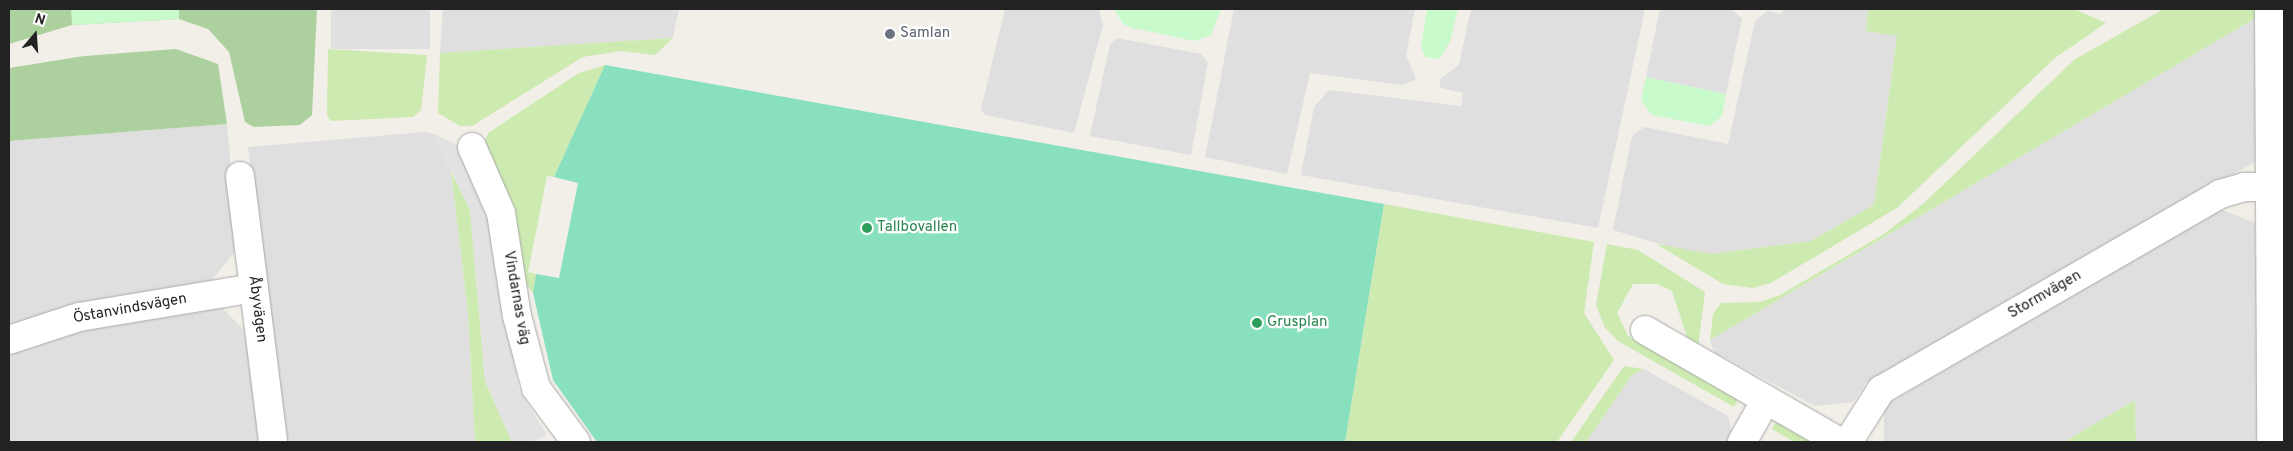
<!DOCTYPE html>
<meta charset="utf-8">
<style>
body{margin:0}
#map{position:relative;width:2293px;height:451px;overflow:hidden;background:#f2efe9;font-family:Overpass,sans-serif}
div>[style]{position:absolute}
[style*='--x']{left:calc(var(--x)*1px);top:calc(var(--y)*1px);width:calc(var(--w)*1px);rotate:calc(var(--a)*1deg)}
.residential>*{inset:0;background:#e0dfdf;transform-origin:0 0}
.grass>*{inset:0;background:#cdebb0}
.forest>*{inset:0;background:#add19e}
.park>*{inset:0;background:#c8facc}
.pitch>*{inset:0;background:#88e0be}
.parking>*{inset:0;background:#e2e2e2}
.roads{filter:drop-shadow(0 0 1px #a9a9a9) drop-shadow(0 0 1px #a9a9a9)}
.minor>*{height:28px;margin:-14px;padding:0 14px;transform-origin:14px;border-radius:14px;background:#fff}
.dots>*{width:14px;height:14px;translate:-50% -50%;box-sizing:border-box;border:2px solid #fff;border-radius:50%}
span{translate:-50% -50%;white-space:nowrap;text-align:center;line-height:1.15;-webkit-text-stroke:4.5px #fff;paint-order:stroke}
.worship-label{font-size:15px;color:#5b616d}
.left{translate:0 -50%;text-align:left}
.leisure-label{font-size:15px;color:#27864d}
.street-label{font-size:15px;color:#222}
.frame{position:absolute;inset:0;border:10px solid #222;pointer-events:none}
.north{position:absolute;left:10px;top:10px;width:50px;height:50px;-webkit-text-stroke:4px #fff;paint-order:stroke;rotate:18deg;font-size:14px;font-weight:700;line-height:20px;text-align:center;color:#222}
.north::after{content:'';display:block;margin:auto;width:18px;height:22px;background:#222;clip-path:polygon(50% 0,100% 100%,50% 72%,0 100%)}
</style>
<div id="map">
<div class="residential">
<i style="left:331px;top:9px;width:99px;height:40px"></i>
<i style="clip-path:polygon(443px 9px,679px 9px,673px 38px,440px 53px)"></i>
<i style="clip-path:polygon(1005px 9px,1099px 9px,1103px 25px,1074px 133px,985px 115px,981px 109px)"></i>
<i style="clip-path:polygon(1234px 9px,1415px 9px,1406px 55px,1416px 79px,1403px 85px,1310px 73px,1287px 174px,1205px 157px)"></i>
<i style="clip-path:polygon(1471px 9px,1645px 9px,1598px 228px,1301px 175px,1314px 107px,1329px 90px,1461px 106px,1463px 93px,1441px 88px,1439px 80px,1459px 65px)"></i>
<i style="clip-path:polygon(1660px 9px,1732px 9px,1742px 19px,1726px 94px,1646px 77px)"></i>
<i style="clip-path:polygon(1783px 9px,1868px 9px,1866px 31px,1897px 35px,1874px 205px,1811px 241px,1712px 254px,1693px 254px,1613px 230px,1632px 136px,1644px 127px,1728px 144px,1755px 21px,1767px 11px,1782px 14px)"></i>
<i style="clip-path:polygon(2259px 16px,2262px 158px,1866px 383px,1853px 402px,1815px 406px,1714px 352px,1710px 340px)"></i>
<i style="clip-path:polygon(1117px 38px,1201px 54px,1208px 63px,1191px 155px,1090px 136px,1110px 44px)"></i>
<i style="clip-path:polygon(227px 124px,238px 248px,211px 281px,83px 302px,9px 325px,9px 141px)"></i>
<i style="clip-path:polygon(424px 132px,434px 134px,451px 171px,468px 313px,475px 442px,284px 442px,248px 147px)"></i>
<i style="clip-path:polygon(2218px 208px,2255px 223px,2258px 442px,2136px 442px,2135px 400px,2064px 442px,1884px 442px,1884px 406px)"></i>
<i style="clip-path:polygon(207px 306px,222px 308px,250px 336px,261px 442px,9px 442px,9px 353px,56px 334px)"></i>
<i style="clip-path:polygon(1644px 369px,1728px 416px,1733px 437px,1730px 442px,1586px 442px,1632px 375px)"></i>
</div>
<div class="grass">
<i style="clip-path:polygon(1868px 9px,2074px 9px,2106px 23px,2055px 58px,1897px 208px,1771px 283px,1753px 288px,1723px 284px,1656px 244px,1712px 254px,1811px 241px,1874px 205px,1897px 36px,1866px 31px)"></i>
<i style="clip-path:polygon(2164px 9px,2259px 9px,2259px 16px,1710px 340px,1713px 314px,1721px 303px,1760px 302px,1780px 295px,1884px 234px,1924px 203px,2075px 59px)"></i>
<i style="clip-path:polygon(673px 38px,655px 55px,621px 51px,583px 57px,472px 126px,460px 126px,438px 113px,440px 53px)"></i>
<i style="clip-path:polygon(328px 49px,427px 55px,421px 110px,413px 117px,331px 121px,327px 116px)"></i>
<i style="clip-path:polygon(605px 65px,554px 177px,547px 176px,528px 272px,536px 274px,533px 293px,524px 282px,517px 227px,485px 142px,488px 133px,579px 73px)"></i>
<i style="clip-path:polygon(451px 171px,470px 210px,485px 381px,512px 442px,475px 442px,468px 313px)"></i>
<i style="clip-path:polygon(1384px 204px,1594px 242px,1584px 313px,1614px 360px,1557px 442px,1345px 442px)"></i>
<i style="clip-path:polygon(1607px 244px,1638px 250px,1705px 292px,1698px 347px,1688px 340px,1672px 291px,1657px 284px,1633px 284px,1617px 313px,1628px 336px,1738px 399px,1734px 407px,1618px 341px,1605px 328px,1596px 305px)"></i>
<i style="clip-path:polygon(1624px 366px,1644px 369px,1632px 375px,1586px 442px,1571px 442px)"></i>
<i style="clip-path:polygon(2135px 400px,2136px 442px,2064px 442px)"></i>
<i style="clip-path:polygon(1776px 421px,1814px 442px,1794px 442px,1772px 429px)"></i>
</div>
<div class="forest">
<i style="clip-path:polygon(9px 9px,317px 9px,312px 115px,300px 125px,254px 127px,245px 122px,229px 52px,208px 29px,179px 19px,72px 25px,9px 44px)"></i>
<i style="clip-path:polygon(176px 49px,218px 64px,227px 124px,9px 141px,9px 68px,84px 56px)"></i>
</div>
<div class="park">
<i style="clip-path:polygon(71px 9px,179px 9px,179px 19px,72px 25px)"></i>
<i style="clip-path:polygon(1114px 9px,1221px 9px,1211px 35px,1194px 41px,1133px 28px,1123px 24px)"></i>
<i style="clip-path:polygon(1427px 9px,1458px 9px,1450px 42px,1439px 59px,1425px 57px,1421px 47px)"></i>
<i style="clip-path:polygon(1646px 77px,1726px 94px,1722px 116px,1709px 126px,1652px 115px,1641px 100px)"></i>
</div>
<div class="pitch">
<i style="clip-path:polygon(605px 65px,1384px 204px,1345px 442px,597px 442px,553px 380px,533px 293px,536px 274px,559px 278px,578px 183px,554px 177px)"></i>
</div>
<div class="parking">
<i style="clip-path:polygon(434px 134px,464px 148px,482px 178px,519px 390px,547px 435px,533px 442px,512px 442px,485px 381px,470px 210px)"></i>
</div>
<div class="roads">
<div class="minor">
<i style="--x:2269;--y:9;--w:433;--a:89.7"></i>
<i style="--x:472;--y:147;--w:72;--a:66.3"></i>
<i style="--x:501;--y:213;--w:104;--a:81.2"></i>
<i style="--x:517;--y:316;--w:74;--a:75.2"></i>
<i style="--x:536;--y:388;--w:67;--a:53.5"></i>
<i style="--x:240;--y:176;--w:268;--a:82.9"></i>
<i style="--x:1645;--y:330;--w:225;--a:29.9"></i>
<i style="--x:9;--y:340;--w:74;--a:-18.2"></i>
<i style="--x:79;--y:317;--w:177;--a:-9.4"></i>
<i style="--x:1742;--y:442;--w:48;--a:-60.3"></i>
<i style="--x:1848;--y:442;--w:62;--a:-57.6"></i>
<i style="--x:1881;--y:390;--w:392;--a:-30"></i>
<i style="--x:2220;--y:194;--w:25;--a:-16"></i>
<i style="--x:2244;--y:187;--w:25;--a:0"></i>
</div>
</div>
<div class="dots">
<i style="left:890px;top:34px;background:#6b7280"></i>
<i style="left:867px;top:228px;background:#2e9e5b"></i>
<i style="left:1257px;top:323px;background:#2e9e5b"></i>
</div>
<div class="worship-label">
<span class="left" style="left:900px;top:34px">Samlan</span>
</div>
<div class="leisure-label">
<span class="left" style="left:877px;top:228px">Tallbovallen</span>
<span class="left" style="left:1267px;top:323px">Grusplan</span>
</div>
<div class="street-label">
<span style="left:2045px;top:295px;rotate:-30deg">Stormvägen</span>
<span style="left:516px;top:298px;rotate:80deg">Vindarnas väg</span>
<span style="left:130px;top:309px;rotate:-10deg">Östanvindsvägen</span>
<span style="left:257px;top:309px;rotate:83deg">Åbyvägen</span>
</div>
<div class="frame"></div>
<div class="north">N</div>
</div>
